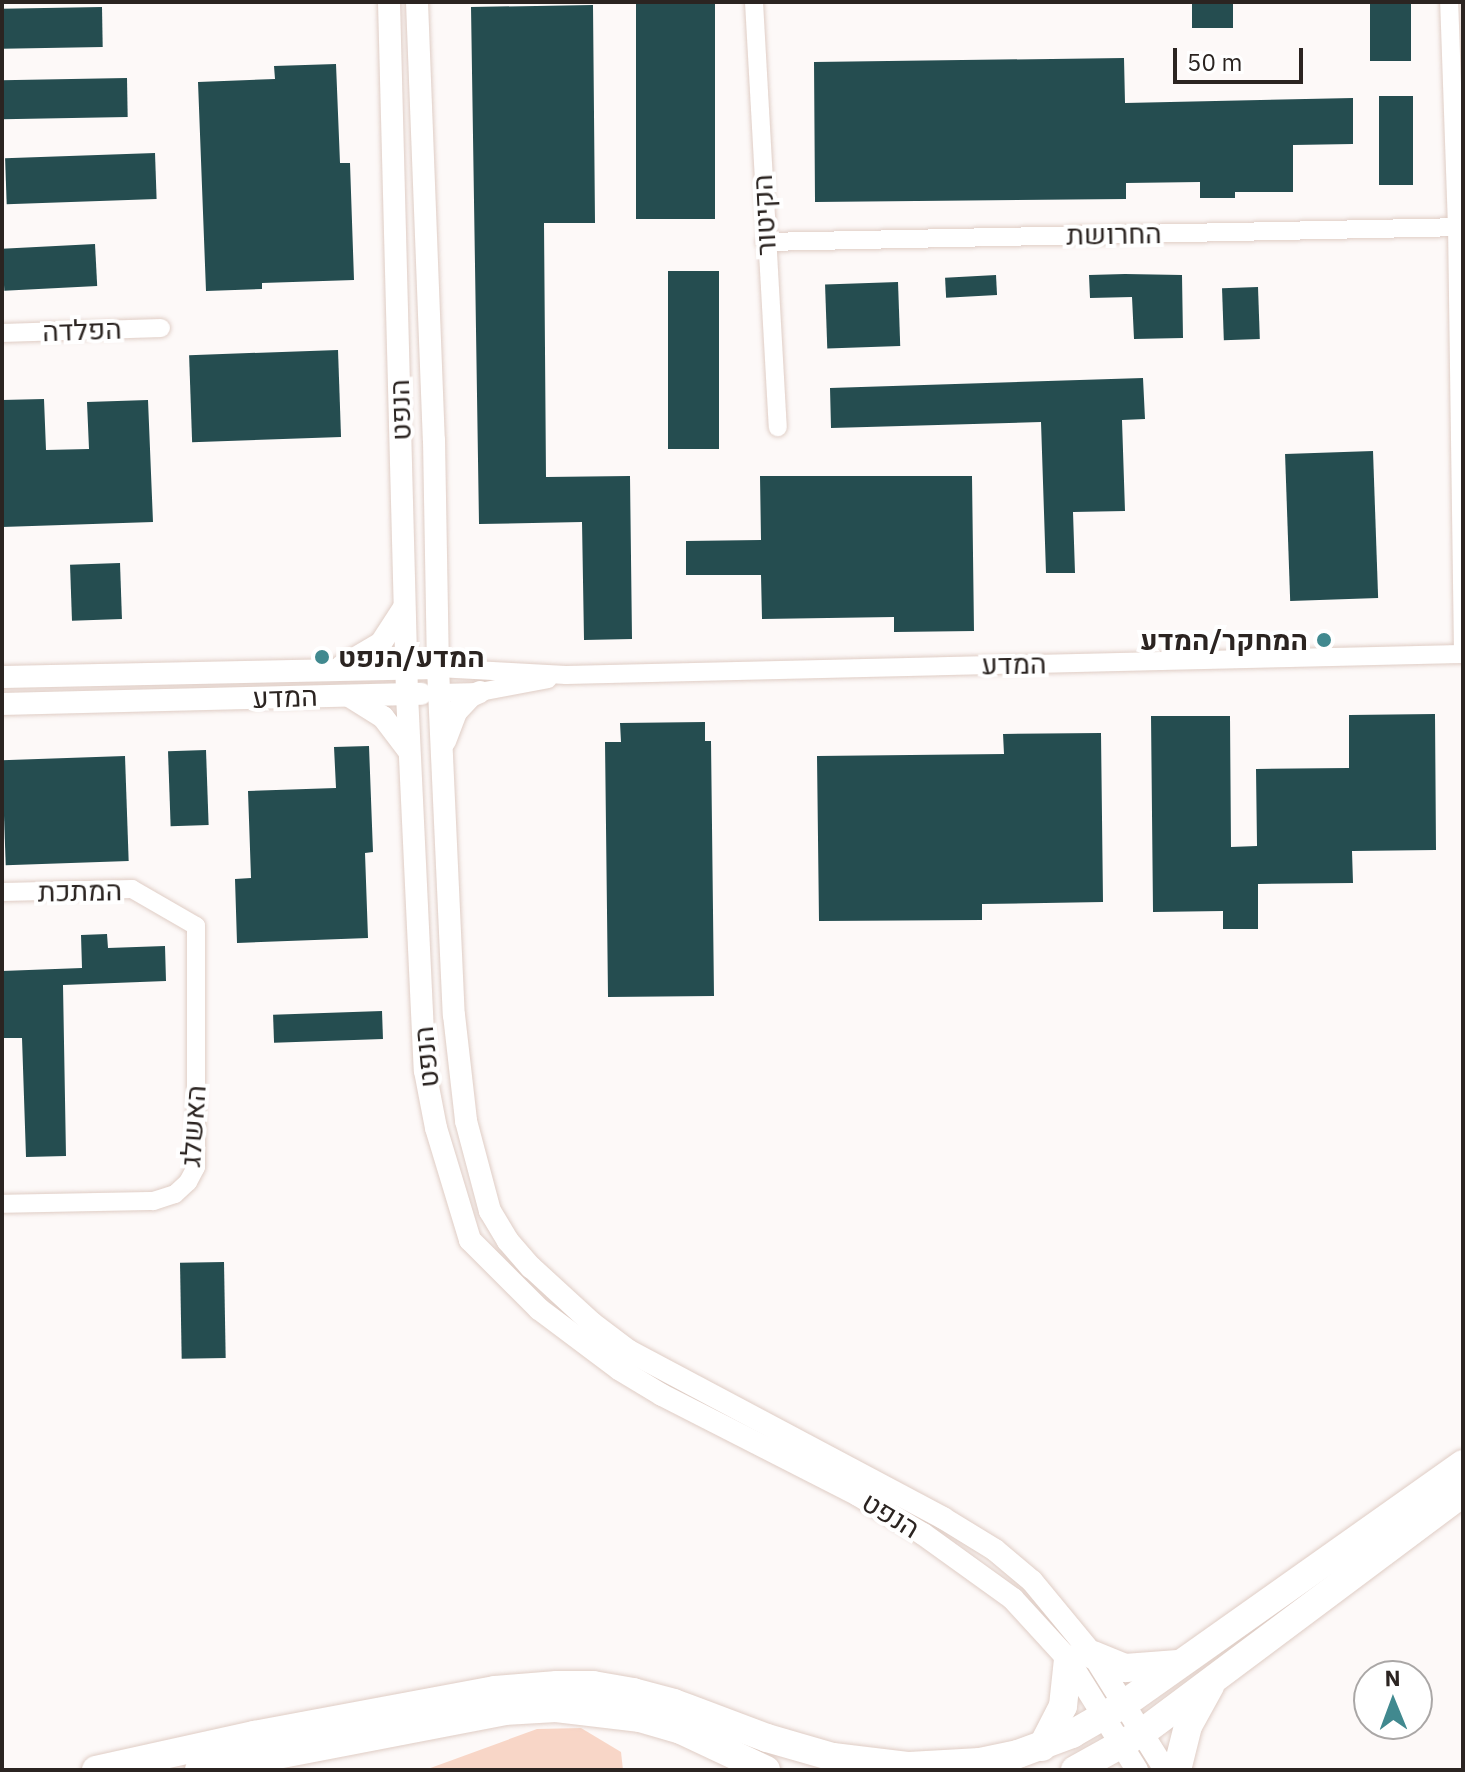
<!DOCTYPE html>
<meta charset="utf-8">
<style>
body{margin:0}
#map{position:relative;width:1465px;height:1772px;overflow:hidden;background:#fdf9f8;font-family:"IBM Plex Sans",Heebo,sans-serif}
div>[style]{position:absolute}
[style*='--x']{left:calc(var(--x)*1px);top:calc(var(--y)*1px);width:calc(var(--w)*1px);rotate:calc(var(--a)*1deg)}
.green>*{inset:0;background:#f8d6c7}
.building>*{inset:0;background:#254d50;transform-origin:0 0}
.roads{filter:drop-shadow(0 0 2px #dfcdc5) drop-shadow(0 0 2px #dfcdc5)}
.minor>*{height:18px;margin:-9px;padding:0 9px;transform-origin:9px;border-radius:9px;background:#fff}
.tertiary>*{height:22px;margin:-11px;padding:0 11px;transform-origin:11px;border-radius:11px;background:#fff}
.trunk>*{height:28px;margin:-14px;padding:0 14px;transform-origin:14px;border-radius:14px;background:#fff}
.dots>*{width:22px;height:22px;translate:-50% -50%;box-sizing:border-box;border:4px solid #fff;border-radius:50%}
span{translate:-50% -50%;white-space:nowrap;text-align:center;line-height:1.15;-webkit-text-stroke:8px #fff;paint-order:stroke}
.street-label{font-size:28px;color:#2b2421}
.poi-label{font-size:28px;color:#2b2421;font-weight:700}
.right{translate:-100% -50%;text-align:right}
.left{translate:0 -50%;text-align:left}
.frame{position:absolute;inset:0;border:4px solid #2b2421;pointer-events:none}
.north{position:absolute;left:1353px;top:1660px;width:80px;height:80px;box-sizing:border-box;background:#fff;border:2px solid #aaa7a6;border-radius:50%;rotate:359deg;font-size:22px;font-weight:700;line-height:32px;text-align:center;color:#2b2421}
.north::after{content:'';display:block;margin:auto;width:28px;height:36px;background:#41898f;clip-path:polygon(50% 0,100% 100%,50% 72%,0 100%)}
.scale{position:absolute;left:1173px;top:48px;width:130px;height:36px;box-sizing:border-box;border:4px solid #2b2421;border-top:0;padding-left:10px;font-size:24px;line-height:28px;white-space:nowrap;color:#2b2421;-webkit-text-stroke:6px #fff;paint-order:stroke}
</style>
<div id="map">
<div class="green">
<i style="clip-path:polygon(581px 1728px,621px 1752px,623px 1770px,425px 1770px,537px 1729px)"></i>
</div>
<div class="building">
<i style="left:636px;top:2px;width:79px;height:217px"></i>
<i style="left:1192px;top:2px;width:41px;height:26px"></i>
<i style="left:1370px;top:2px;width:41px;height:59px"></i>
<i style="clip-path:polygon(593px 5px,595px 223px,544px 223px,546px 477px,630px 476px,632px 639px,584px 640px,582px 522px,479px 524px,471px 7px)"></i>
<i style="left:102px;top:7px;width:40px;height:100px;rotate:89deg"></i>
<i style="clip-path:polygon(1124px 58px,1125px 103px,1353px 98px,1353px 144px,1293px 145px,1293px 192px,1235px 192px,1235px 198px,1200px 198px,1200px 182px,1126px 183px,1126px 199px,815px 202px,814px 62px)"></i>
<i style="clip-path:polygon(336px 64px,340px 163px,350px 163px,354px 280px,262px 283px,262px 289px,206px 291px,198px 82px,275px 79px,274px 66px)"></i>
<i style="left:127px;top:78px;width:39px;height:125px;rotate:89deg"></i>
<i style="left:1379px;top:96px;width:34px;height:89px"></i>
<i style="left:155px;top:153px;width:46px;height:150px;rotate:88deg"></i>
<i style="left:95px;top:244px;width:42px;height:93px;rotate:87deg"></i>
<i style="left:719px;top:271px;width:178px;height:51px;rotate:90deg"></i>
<i style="clip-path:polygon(1125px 274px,1182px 275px,1183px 338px,1134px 339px,1132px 297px,1090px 298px,1089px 275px)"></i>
<i style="left:996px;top:275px;width:20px;height:51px;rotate:87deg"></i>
<i style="left:898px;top:282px;width:64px;height:73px;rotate:88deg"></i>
<i style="left:1258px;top:287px;width:52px;height:36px;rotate:88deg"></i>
<i style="left:338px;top:350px;width:87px;height:149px;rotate:88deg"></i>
<i style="clip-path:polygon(1143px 378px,1145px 419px,1122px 420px,1125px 511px,1073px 512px,1075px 573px,1046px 573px,1041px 422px,831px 428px,830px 388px)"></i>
<i style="clip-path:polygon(44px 399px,46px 450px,89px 449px,87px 402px,148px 400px,153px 522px,2px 527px,2px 400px)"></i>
<i style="left:1373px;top:451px;width:147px;height:88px;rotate:88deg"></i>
<i style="clip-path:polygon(760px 476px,972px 476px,974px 631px,894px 632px,894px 617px,762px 619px,761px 575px,686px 575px,686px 541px,761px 540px)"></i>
<i style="left:120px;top:563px;width:56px;height:50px;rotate:88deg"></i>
<i style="clip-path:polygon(1435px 714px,1436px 850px,1352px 851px,1353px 883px,1258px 884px,1258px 929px,1223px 929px,1223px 911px,1153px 912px,1151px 716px,1230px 716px,1231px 847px,1257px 846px,1256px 769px,1349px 768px,1349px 715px)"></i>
<i style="clip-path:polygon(705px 722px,705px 741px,711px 741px,714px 996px,608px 997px,605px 742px,621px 742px,620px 723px)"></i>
<i style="clip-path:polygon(1101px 733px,1103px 902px,982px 904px,982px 920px,819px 921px,817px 756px,1004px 754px,1003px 734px)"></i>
<i style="clip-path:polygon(369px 746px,373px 852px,365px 853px,368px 938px,237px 943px,235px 879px,251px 878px,248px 791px,336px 788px,334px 747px)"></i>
<i style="left:206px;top:750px;width:75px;height:38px;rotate:88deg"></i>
<i style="left:125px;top:756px;width:105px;height:123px;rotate:88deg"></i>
<i style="clip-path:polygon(107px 934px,108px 948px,165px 946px,166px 981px,63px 985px,66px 1156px,26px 1157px,22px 1038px,2px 1038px,2px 971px,82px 968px,81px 935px)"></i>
<i style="left:382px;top:1011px;width:28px;height:109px;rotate:88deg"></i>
<i style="left:224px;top:1262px;width:96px;height:44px;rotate:89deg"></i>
</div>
<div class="roads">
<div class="minor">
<i style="--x:754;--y:2;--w:426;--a:86.8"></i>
<i style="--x:765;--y:242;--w:698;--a:-1.23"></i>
<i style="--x:2;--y:333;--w:159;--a:-1.8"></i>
<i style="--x:438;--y:668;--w:128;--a:3.1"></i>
<i style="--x:566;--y:675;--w:897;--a:-1.34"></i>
<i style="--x:1463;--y:654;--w:427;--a:-90.8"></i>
<i style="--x:1457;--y:227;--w:225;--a:-92"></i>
<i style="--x:439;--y:693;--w:41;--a:-1.4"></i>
<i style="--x:480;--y:692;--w:69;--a:-10.8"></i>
<i style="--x:2;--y:892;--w:130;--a:-1.3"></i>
<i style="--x:132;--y:889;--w:74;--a:30"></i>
<i style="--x:196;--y:926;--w:241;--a:90"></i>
<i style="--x:196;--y:1167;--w:17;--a:118"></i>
<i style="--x:188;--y:1182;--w:18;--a:137"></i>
<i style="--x:175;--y:1194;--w:23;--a:162"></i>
<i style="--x:153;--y:1201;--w:151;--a:178.9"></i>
</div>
<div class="tertiary">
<i style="--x:389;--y:2;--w:692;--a:88.51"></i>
<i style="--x:407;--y:694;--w:377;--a:87.3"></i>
<i style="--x:425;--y:1071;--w:58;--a:79.1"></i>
<i style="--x:436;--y:1128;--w:117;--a:73.1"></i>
<i style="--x:470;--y:1240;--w:98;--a:45"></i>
<i style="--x:539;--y:1309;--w:100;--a:36.9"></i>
<i style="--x:619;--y:1369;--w:50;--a:31.2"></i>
<i style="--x:662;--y:1395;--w:220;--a:27"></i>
<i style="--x:858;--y:1495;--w:76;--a:31"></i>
<i style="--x:923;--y:1534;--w:111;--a:35.8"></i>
<i style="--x:1013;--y:1599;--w:81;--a:47.5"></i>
<i style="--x:1068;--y:1659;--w:131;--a:58.1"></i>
<i style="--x:417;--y:2;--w:438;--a:87.8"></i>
<i style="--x:434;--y:440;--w:228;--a:89"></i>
<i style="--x:438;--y:668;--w:347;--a:87.4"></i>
<i style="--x:454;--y:1015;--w:107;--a:83.5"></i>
<i style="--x:466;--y:1121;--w:93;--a:75.1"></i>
<i style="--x:490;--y:1211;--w:35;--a:59"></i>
<i style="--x:508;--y:1241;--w:35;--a:49"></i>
<i style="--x:531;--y:1267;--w:83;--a:42.6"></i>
<i style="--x:592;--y:1323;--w:46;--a:37.1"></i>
<i style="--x:629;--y:1351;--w:356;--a:28"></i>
<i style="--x:943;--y:1518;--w:61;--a:31.6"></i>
<i style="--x:995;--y:1550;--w:48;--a:40"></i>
<i style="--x:1032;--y:1581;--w:96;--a:50.5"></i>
<i style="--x:1093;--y:1655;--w:136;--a:57.9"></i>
<i style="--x:342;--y:666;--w:45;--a:-30.5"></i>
<i style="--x:381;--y:643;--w:40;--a:-57.1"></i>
<i style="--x:2;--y:677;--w:436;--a:-1.2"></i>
<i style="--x:349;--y:696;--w:40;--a:32"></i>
<i style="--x:383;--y:717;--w:41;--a:52.9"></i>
<i style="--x:2;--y:704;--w:419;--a:-1.4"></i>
<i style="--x:445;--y:741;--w:31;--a:-69"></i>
<i style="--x:456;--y:712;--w:22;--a:-47"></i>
<i style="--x:471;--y:696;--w:10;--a:-24"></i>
</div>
<div class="trunk">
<i style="--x:1093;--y:1655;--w:35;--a:22"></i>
<i style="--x:1125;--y:1668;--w:53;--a:-4.3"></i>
<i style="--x:1042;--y:1747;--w:46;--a:-62.9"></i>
<i style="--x:1063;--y:1706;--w:47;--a:-83.9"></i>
<i style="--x:96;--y:1770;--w:162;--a:-12.5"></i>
<i style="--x:254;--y:1735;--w:245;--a:-10.6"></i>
<i style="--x:495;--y:1690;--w:62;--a:-4.6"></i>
<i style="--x:557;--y:1685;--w:36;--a:0"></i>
<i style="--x:593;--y:1685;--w:41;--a:9.9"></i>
<i style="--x:633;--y:1692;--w:42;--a:15"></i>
<i style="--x:674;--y:1703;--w:99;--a:20.6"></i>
<i style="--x:767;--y:1738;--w:69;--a:16.1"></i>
<i style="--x:833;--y:1757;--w:77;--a:6.8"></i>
<i style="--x:909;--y:1766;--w:71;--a:-3.2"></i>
<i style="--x:980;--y:1762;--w:39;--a:-12"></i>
<i style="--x:1018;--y:1754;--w:58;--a:-20.3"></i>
<i style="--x:1072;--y:1734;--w:60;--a:-30"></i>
<i style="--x:1124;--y:1704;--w:415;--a:-35.3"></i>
<i style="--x:199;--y:1770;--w:311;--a:-10.9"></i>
<i style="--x:504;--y:1711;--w:52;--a:-3.3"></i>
<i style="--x:556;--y:1708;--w:85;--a:6.8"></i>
<i style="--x:640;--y:1718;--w:43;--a:16.3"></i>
<i style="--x:681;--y:1730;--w:94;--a:25.2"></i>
<i style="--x:1075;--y:1770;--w:78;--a:-29.2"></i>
<i style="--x:1143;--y:1732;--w:399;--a:-36.8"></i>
<i style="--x:1177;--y:1770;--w:45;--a:-76"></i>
<i style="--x:1188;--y:1726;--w:46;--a:-61.2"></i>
</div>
</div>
<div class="dots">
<i style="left:1324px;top:640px;background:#41898f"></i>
<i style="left:322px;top:657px;background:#41898f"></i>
</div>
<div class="street-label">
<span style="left:764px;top:215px;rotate:-93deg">הקיטור</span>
<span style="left:1114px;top:234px;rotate:-1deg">החרושת</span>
<span style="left:82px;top:330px;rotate:-2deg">הפלדה</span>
<span style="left:400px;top:410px;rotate:-92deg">הנפט</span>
<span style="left:1014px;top:664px;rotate:-1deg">המדע</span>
<span style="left:285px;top:697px;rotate:-2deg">המדע</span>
<span style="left:80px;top:891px;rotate:-1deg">המתכת</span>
<span style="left:426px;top:1057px;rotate:-96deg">הנפט</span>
<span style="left:193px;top:1126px;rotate:-86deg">האשלג</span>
<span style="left:891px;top:1515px;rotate:31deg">הנפט</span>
</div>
<div class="poi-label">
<span class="right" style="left:1308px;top:640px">המחקר/המדע</span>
<span class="left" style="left:338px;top:657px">המדע/הנפט</span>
</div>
<div class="frame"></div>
<div class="north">N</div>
<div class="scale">50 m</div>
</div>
